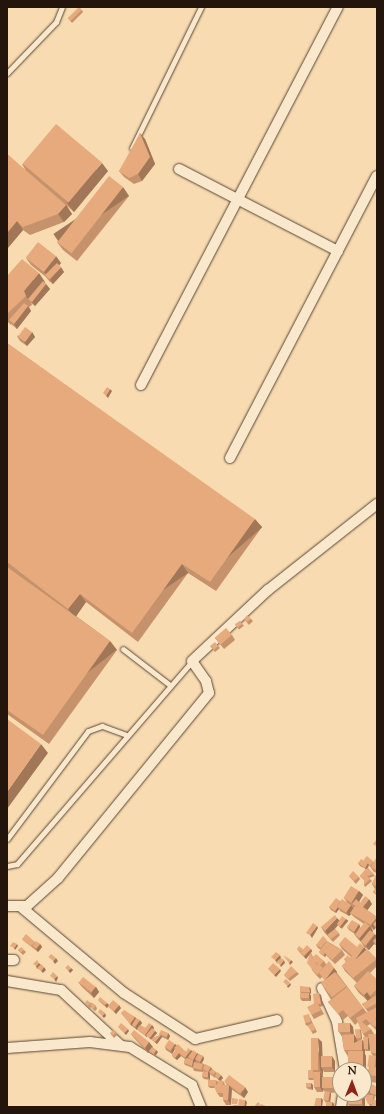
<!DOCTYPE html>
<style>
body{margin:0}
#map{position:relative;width:384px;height:1114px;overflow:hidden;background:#f8dbb1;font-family:"Sorts Mill Goudy",serif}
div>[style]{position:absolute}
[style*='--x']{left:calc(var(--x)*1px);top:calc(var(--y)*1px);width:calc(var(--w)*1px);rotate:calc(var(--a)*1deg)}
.roads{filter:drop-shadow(0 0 1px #584634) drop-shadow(0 0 1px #584634)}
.lane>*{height:5px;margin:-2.5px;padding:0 2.5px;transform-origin:2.5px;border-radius:2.5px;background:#fae8cc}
.street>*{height:10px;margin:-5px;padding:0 5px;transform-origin:5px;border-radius:5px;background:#fae8cc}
.wall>*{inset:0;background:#c6926c;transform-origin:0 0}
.shaded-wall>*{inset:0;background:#a17758;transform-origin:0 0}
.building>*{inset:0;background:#e6aa7d;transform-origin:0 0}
span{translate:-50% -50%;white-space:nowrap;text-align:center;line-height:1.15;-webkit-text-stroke:3px #fae8cc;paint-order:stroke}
.frame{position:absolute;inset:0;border:8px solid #23150b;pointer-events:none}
.north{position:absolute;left:332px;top:1062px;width:40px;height:40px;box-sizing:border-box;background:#fae8cc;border:1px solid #a4947f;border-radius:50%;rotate:1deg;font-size:11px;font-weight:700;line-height:16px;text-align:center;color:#23150b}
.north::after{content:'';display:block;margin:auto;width:14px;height:18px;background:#8f2418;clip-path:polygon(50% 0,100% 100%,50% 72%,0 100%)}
</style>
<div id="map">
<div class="roads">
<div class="lane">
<i style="--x:7;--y:73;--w:71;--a:-46.1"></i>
<i style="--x:56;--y:22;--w:16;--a:-68"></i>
<i style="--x:132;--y:148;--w:157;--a:-63.9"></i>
<i style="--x:123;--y:649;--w:59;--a:37.5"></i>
<i style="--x:7;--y:839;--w:135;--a:-53.1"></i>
<i style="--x:88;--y:731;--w:15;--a:-20"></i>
<i style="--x:102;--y:726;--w:27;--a:20"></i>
<i style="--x:7;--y:866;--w:10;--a:-11"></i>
<i style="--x:17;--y:864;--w:268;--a:-49.2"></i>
</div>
<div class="street">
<i style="--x:179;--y:169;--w:179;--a:27.3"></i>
<i style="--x:141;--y:385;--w:426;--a:-62.5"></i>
<i style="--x:230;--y:458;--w:318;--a:-62.5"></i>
<i style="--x:7;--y:906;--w:20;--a:0"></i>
<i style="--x:27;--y:906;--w:42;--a:-42.1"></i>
<i style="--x:58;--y:878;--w:239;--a:-50.8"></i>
<i style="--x:209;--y:693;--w:12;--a:-104"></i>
<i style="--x:206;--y:681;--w:24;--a:-125"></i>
<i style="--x:192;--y:661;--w:104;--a:-43.1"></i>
<i style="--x:268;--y:590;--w:139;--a:-38.3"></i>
<i style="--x:21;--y:907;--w:134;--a:39.9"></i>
<i style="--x:124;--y:993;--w:85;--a:32.9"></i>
<i style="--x:195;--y:1039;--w:84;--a:-13"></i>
<i style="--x:7;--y:960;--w:7;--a:0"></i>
<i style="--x:7;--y:981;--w:55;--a:9.5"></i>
<i style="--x:61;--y:990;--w:81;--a:43"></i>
<i style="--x:322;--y:988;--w:37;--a:66"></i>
<i style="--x:337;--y:1022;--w:49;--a:80.5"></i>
<i style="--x:7;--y:1048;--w:83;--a:-4.1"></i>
<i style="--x:90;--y:1042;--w:40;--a:7.1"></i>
<i style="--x:130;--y:1047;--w:73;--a:31.5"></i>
<i style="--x:192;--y:1085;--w:24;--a:68"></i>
<i style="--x:341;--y:1107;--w:13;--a:-81"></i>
</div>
</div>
<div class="wall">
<i style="clip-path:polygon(82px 10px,83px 12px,72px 23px,68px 18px)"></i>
<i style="clip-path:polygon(145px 139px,155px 164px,142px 181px,134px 184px,124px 177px,119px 171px)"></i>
<i style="clip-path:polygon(7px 154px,26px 171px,22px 164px,108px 171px,74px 212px,67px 206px,72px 214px,64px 222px,30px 235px,23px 230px,7px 249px)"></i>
<i style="clip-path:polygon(129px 196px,77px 261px,63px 250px,57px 242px)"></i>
<i style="clip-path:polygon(26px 258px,61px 263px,59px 265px,64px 272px,53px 284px,49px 281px,46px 277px,31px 265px)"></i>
<i style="clip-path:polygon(7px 276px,45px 282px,45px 283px,50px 289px,35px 306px,31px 303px,32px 305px,29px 307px,31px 311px,17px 329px,11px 324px,11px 325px,7px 321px)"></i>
<i style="clip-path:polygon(32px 332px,35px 337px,27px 346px,20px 341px,17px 336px)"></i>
<i style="clip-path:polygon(7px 343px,262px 527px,216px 591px,188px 573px,138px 642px,86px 602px,76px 616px,110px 641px,117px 650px,49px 744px,7px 714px,7px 567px,26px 581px,7px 567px)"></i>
<i style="clip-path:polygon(244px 619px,251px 619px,253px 621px,249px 625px)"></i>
<i style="left:240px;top:621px;width:6px;height:6px;rotate:51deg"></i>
<i style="clip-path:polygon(232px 635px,235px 640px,224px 649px,215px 638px)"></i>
<i style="clip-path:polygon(210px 646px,218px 646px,220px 648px,215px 652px)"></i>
<i style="clip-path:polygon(377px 857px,377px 895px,375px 894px,373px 892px,375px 889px,372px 884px,377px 873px,374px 872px,369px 865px,368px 868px,375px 876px,369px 878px,372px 881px,365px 887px,364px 885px,364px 880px,360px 876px,366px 869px,360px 866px,358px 863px,366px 862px,364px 860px,374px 862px)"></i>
<i style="clip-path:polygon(349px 876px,359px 877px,360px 879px,356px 884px)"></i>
<i style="clip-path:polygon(359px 891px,363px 895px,359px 901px,360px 903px,372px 904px,367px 910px,377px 917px,377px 930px,375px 928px,374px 930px,370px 927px,373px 931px,372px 932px,377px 937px,377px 946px,374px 944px,369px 950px,364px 947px,361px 942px,358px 939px,354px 934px,355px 934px,349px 930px,347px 927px,359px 924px,360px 927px,358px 930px,364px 924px,354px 917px,351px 914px,349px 916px,340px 911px,339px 909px,336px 913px,331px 910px,329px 907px,340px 901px,347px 902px,344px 898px)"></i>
<i style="clip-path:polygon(346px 919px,348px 921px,342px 929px,338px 925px,335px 929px,340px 935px,333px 942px,324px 932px,321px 927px,339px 920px)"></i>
<i style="clip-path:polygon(22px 939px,35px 942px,40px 944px,42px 947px,38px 952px,24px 941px)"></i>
<i style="clip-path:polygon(327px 941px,342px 950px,345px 955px,335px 964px,326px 955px,325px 957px,321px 954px,319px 952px,321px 950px,318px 948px,316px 945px)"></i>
<i style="clip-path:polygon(evenodd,339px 944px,357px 947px,366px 950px,377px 959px,377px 966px,370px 973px,377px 980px,377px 1031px,370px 1024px,367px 1026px,371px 1029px,374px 1034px,377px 1034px,377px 1083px,371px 1082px,369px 1079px,365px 1079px,364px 1078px,364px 1072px,365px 1073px,364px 1072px,364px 1070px,361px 1070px,359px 1069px,359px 1070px,349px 1070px,345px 1065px,348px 1065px,348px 1055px,347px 1055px,344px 1050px,342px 1037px,339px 1032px,350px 1023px,353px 1027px,354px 1035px,356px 1038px,360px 1029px,361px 1031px,362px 1040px,364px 1042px,365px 1037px,363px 1034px,358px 1022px,355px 1025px,348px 1016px,343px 1020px,328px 1002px,331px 1000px,321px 983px,325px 980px,322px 977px,320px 979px,316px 975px,312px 970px,309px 955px,306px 959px,302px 955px,297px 949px,303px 950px,311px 949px,312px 951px,311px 953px,313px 957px,324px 961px,326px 964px,334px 968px,337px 972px,337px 973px,367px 1013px,368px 1012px,362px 1004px,368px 1001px,359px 993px,354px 986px,357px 983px,345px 971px,342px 966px,346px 962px,344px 959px,350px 958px,351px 957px,342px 949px,339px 944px,370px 1044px,371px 1053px,373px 1056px,369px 1067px,369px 1068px,367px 1073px,366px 1073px,366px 1056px,365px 1054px,365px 1050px,366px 1051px,370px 1051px,370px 1044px)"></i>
<i style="clip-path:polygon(18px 950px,24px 950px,26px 952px,23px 955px)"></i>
<i style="clip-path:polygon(297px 972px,299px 974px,290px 981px,284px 975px)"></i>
<i style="clip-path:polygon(78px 982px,96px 987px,99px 992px,94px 998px,82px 987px)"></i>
<i style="clip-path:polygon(309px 987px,311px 989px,311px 994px,310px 994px,311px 996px,311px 1001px,302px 1001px,300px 998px,301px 993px,300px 992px)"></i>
<i style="clip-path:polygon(321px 995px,323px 1006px,320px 1007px,324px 1014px,314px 1019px,311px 1014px,314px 1004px)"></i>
<i style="clip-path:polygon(98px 1000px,109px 1005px,121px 1008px,116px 1014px,108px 1006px,107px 1008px,100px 1002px)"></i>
<i style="clip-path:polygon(85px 1003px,92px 1003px,96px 1006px,97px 1009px,95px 1011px,91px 1007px,90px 1008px)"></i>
<i style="clip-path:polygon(121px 1013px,135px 1017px,142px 1023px,140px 1025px,145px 1028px,152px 1025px,154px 1028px,153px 1029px,157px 1033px,153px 1038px,160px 1035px,159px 1034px,168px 1033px,170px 1036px,168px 1040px,162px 1037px,157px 1044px,147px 1036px,147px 1037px,139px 1031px,137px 1029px,137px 1030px,132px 1026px)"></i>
<i style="clip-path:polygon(310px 1017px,313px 1024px,317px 1032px,313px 1034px,308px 1026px,309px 1025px,307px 1026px,305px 1024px)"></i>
<i style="clip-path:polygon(110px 1033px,116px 1033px,117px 1035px,114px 1038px)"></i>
<i style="clip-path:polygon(131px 1034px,149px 1042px,152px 1047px,158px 1052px,155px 1056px,151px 1053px,149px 1051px,148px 1053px,134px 1038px)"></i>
<i style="clip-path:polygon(322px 1042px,322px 1056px,335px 1061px,335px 1072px,324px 1072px,323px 1070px,323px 1075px,322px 1075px,323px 1078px,336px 1077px,339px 1081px,340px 1092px,330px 1093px,331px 1094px,330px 1102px,332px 1102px,334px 1104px,334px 1107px,326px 1107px,326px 1103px,324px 1100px,325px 1092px,323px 1090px,323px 1092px,317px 1092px,314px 1087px,314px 1080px,309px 1080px,308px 1078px,312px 1070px)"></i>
<i style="clip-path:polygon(175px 1044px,186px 1052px,192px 1051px,203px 1056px,204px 1059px,202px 1063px,212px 1069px,223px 1078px,221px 1080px,224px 1082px,225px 1085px,227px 1085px,225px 1082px,248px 1092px,244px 1098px,231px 1089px,231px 1105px,226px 1105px,223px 1100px,223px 1097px,220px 1097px,217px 1093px,215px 1088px,210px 1088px,208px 1086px,216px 1080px,218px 1082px,219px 1080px,215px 1077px,215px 1078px,210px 1074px,210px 1080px,204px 1079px,202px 1077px,203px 1072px,194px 1071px,193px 1068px,185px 1065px,184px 1063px,185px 1059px,181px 1056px,177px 1060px,173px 1057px,172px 1055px,176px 1050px,175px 1049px,172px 1054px,166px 1050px,165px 1047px)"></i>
<i style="clip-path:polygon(364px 1080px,368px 1081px,370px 1084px,376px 1087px,377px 1084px,377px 1097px,374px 1096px,375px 1097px,372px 1106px,370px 1106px,365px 1096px,363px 1096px,365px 1099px,365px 1107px,350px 1107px,348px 1104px,348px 1096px,347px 1094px,364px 1094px)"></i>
<i style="clip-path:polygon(313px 1085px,313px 1090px,308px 1089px,306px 1087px)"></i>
</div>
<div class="shaded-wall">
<i style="clip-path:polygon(140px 133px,145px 139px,155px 164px,142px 181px,138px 174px)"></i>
<i style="clip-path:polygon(102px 163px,108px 171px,74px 212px,67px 203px)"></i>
<i style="left:123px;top:187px;width:11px;height:84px;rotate:56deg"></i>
<i style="clip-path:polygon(66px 205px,72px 214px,64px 222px,58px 214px)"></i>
<i style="clip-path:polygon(17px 221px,23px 230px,7px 249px,7px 233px)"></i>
<i style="clip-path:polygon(56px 256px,61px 263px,49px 278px,44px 272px)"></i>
<i style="clip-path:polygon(61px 267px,64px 272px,53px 284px,50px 280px)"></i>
<i style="clip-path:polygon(39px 273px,45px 282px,30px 300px,28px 299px,32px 305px,26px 296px,24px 291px)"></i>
<i style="clip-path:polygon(46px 284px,50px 289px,35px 306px,32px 302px)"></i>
<i style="clip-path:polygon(28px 306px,31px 311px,17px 329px,14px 324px)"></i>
<i style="clip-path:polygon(32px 332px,35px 337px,27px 346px,24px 342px)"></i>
<i style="clip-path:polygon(110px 389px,112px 391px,108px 398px,106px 396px)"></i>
<i style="left:255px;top:519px;width:11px;height:77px;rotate:49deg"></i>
<i style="left:182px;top:564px;width:11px;height:85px;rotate:56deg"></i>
<i style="clip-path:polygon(80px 594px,86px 602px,75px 618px,68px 609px)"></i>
<i style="left:110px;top:641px;width:11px;height:115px;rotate:52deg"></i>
<i style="clip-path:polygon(41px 744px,48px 753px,7px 809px,7px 792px)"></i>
<i style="clip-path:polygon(368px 863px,369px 865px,366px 870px,365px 868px)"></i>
<i style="clip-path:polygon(359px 891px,363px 895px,356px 907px,352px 904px,355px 908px,352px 903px)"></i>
<i style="clip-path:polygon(369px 899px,372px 904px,366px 912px,363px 907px)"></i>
<i style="clip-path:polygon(351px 905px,354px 910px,350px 913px,351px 914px,349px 916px,346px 912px)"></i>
<i style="clip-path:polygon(338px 907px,339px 909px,336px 913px,335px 911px)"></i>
<i style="clip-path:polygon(377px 917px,377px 926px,373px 924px,375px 928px,374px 930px,371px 925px)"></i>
<i style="clip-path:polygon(337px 918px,341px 922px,337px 924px,338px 925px,328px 936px,325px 931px)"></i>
<i style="left:346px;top:919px;width:3px;height:10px;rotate:45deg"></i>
<i style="clip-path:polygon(359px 924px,360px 927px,355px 934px,354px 932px)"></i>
<i style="clip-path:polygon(317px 926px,318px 928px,312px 938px,310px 935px)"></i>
<i style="clip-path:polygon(370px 926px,373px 931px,362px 943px,359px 938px)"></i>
<i style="clip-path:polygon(375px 934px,377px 937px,377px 940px,373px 941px,374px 944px,369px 950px,366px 946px)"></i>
<i style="clip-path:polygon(17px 944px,18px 946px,15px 950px,14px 948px)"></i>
<i style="clip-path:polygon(40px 944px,42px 947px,38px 952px,36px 949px)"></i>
<i style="clip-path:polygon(364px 947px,368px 952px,355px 960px)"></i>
<i style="clip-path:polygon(311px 949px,312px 951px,306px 959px,304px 956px)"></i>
<i style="clip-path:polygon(325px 953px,326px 955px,325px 957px,324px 955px)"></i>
<i style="clip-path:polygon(280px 955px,281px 958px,277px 963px,275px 960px)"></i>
<i style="clip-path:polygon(56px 958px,58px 961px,55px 964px,53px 961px)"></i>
<i style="clip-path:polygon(284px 960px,285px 963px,281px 967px,280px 965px)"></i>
<i style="clip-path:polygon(291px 960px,293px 962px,290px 965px,289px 963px)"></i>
<i style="clip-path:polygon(39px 963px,41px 965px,37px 969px,36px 966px)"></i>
<i style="clip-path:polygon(44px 967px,46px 970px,43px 973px,41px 971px)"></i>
<i style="left:71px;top:968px;width:3px;height:4px;rotate:45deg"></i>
<i style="clip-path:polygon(334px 968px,337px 972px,328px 985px,325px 980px)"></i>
<i style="clip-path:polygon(280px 969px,281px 971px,276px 977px,274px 975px)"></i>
<i style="clip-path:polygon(57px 976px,58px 978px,56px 982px,54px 979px)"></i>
<i style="clip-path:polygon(290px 983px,291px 985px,288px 988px,287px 986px)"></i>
<i style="clip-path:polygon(96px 987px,99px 992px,94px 998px,91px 993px)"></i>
<i style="clip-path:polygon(309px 987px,311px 989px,311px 994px,310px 992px)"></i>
<i style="clip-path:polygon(367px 992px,371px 998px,368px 1002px,364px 995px)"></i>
<i style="clip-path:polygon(309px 993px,311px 996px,311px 1001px,309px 998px)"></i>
<i style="clip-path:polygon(319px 993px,321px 995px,323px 1006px,321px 1004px)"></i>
<i style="clip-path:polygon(107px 1003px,109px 1005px,107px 1008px,105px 1005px)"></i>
<i style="clip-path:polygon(119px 1005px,121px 1008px,116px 1014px,114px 1011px)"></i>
<i style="clip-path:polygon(105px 1013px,106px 1016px,104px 1018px,102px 1016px)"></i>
<i style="clip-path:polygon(135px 1017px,137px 1020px,132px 1026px,130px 1024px)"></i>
<i style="clip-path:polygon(140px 1020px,142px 1023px,137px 1030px,135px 1027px)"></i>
<i style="clip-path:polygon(350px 1023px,353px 1027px,354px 1037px,350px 1032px)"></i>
<i style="clip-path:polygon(152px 1025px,154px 1028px,148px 1036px,146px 1035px,147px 1036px,147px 1037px,145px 1035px)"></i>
<i style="clip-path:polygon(128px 1029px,129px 1031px,126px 1035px,124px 1033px)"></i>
<i style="clip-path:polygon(360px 1029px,361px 1031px,362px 1040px,365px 1043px,364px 1049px,365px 1050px,365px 1054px,362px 1050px,362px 1040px,361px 1038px)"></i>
<i style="left:155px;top:1031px;width:3px;height:9px;rotate:45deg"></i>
<i style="clip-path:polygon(168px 1033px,170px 1036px,168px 1040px,167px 1037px)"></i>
<i style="clip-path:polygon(354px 1034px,357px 1039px,356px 1039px,357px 1040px,358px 1047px,354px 1043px)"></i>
<i style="clip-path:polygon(161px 1035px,162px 1037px,157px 1044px,155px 1042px)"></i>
<i style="clip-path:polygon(368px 1037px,369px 1039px,370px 1051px,368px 1049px)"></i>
<i style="clip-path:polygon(318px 1038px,322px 1042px,323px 1067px,321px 1067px,323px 1070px,323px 1075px,320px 1070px)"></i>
<i style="clip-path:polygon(149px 1042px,153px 1047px,148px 1053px,145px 1048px)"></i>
<i style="clip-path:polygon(175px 1044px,177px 1047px,174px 1048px,175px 1049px,172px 1054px,171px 1051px)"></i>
<i style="clip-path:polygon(156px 1050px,158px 1052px,155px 1056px,154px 1054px)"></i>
<i style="left:191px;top:1050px;width:3px;height:10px;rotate:45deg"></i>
<i style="clip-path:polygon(363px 1051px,366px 1056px,366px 1073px,363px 1069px)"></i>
<i style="clip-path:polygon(179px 1053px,181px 1056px,177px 1060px,175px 1058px)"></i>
<i style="clip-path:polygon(197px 1053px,199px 1055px,195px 1059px,196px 1060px,193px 1068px,192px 1066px,193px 1060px)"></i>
<i style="clip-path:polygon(203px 1056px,204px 1059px,201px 1064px,200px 1062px)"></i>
<i style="clip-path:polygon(332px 1056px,335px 1061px,335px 1072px,332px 1067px)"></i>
<i style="clip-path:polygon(356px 1064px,359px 1069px,359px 1070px,356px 1070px)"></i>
<i style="clip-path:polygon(211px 1067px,212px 1069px,209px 1072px,210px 1074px,210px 1080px,208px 1077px,208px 1072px)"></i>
<i style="clip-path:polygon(320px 1072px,323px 1076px,323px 1092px,320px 1087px)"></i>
<i style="clip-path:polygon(221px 1075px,223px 1078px,220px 1081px,218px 1079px)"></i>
<i style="clip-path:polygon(336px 1077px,339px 1081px,340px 1092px,336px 1088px)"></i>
<i style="clip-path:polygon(368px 1081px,371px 1085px,370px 1093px,371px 1095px,368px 1091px)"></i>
<i style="clip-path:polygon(311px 1083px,313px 1085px,313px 1090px,311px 1087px)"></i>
<i style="clip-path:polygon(229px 1085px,232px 1089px,231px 1105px,228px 1100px)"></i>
<i style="clip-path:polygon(245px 1087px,248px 1092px,244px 1098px,241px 1094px)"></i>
<i style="clip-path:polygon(330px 1092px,331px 1094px,330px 1103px,329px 1101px)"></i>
<i style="clip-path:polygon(362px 1094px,365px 1099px,365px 1107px,364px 1107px,362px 1104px)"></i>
<i style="clip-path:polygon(321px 1098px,323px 1100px,322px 1107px,321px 1107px)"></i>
<i style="clip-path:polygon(245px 1100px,247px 1102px,246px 1107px,244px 1107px)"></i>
<i style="clip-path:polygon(332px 1102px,334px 1104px,334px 1107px,332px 1107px)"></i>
</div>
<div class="building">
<i style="left:79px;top:7px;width:4px;height:16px;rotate:45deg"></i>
<i style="left:56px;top:124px;width:60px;height:52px;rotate:40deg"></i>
<i style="clip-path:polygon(140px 133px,150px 157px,138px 174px,129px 178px,119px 171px)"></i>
<i style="clip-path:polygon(7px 154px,66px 205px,58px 214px,23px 227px,17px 221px,7px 233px,7px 182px,18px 169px,7px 182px)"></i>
<i style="left:109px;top:176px;width:18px;height:84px;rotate:38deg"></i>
<i style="left:38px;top:242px;width:23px;height:20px;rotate:38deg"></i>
<i style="clip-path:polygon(22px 259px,39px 273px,24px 291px,26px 296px,7px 314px,7px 276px)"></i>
<i style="left:57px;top:263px;width:6px;height:17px;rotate:45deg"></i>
<i style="clip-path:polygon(43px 281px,46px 284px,32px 302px,28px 299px)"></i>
<i style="clip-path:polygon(24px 303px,28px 306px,14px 324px,9px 320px)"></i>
<i style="left:25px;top:327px;width:9px;height:12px;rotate:36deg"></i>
<i style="clip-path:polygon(7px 343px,255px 519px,210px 582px,182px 564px,132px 633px,80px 594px,68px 609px,7px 562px)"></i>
<i style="clip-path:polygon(107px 387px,110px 389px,106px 396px,103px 393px)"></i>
<i style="clip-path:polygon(7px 567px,110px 641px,43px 735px,7px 710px)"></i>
<i style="clip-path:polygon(247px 615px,251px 619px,247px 622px,244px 619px)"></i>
<i style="left:240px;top:621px;width:4px;height:6px;rotate:56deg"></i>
<i style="left:226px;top:628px;width:9px;height:15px;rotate:49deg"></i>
<i style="clip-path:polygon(215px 642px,218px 646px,214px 650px,210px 646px)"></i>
<i style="clip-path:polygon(7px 719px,41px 744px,7px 792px)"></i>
<i style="clip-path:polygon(377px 839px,377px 845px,376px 846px,373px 844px)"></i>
<i style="left:367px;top:856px;width:9px;height:5px;rotate:41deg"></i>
<i style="clip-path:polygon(377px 857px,377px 869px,376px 870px,371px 867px)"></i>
<i style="clip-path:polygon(361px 859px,368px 863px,365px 868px,358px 863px)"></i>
<i style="clip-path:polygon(367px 868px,374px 874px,367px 876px,370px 879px,364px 885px,364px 879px,360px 876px)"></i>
<i style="clip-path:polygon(353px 871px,359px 877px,354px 881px,349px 876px)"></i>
<i style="clip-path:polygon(377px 873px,377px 887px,372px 884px)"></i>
<i style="left:351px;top:886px;width:9px;height:14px;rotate:32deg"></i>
<i style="clip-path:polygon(376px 888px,377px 889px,377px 894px,373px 892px)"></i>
<i style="clip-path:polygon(365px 896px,369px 899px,363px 907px,377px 917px,371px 925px,350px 913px,355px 906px,352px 904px,356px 899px,360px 903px)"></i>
<i style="clip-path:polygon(336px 898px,340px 901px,337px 906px,338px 907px,335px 911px,329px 907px)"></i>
<i style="left:342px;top:899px;width:11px;height:9px;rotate:34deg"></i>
<i style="clip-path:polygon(335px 915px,337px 918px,325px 931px,321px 927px)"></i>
<i style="clip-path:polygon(342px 916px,346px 919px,340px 927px,337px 924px)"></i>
<i style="clip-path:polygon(352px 920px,359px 924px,354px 932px,347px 927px)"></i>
<i style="clip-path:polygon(377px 920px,377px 928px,373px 924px)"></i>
<i style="left:365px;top:922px;width:6px;height:16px;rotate:39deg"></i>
<i style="clip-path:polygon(313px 923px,317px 926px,310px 935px,306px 933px)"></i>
<i style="clip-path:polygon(335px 929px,339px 933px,331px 939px,327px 935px)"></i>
<i style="left:370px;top:930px;width:6px;height:15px;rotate:39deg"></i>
<i style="clip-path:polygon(26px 934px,35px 942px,31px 946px,22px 939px)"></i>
<i style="clip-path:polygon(323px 936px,327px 940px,321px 948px,316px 945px)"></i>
<i style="clip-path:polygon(345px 937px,357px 947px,360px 943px,364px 947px,355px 960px,367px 949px,377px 959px,353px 978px,342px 966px,352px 956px,339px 944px)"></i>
<i style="clip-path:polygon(376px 938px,377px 938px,377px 943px,376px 944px,373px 941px)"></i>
<i style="left:36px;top:941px;width:5px;height:6px;rotate:37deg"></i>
<i style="clip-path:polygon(327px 941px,331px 944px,323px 951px,325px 953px,324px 955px,319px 952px)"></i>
<i style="clip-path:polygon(13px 942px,17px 944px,14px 948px,10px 946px)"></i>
<i style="clip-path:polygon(331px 944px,342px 950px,332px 960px,323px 951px)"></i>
<i style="clip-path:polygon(307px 945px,311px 949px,304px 956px,300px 953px)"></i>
<i style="clip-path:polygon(299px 946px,303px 949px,300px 952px,297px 949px)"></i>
<i style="left:21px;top:947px;width:4px;height:4px;rotate:45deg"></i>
<i style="clip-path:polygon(276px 952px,280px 955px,275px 960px,271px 957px)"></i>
<i style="clip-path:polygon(310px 953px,313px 957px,312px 958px,315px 960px,317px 965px,313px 970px,307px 963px)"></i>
<i style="left:51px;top:954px;width:6px;height:4px;rotate:39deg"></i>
<i style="clip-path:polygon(316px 954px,324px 961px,320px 965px,323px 968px,317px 975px,312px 970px,318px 964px,312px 958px)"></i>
<i style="clip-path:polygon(283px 955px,291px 960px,289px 963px)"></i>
<i style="clip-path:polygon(348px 955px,350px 958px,346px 962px,344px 959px)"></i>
<i style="clip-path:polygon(281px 958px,284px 960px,280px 965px,276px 962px)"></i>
<i style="clip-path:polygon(37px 960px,39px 963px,36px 966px,33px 964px)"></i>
<i style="clip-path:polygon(329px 961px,334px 968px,325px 980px,319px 973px)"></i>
<i style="clip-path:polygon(273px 963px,280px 969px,274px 975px,268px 969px)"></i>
<i style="clip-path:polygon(41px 964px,44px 967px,41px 971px,37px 968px)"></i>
<i style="left:68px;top:965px;width:4px;height:4px;rotate:45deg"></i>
<i style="clip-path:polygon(291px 966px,297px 972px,288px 979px,284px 975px)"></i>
<i style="clip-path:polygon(368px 971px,377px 980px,377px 989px,370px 996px,367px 992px,364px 995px,354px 986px)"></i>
<i style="clip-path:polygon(53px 972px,57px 976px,54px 979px,50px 976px)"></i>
<i style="left:335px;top:972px;width:18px;height:18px;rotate:52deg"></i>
<i style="left:83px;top:977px;width:16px;height:7px;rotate:38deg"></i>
<i style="left:286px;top:979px;width:6px;height:4px;rotate:45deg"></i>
<i style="clip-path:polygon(300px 986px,309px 987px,310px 992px,300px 992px)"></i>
<i style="clip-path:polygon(347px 987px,363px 1008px,350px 1018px,343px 1010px,338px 1014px,328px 1002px)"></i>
<i style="left:300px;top:993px;width:9px;height:5px"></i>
<i style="clip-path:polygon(319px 993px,321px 1004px,318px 1004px,317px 1002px,314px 1004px,313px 994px)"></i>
<i style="clip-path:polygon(377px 995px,377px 1003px,366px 1009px,362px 1004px)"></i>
<i style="clip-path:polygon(100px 997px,107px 1003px,105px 1005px,98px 1000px)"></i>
<i style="clip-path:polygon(87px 1000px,91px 1003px,88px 1006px,85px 1003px)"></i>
<i style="left:113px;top:1000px;width:8px;height:8px;rotate:40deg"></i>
<i style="left:317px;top:1002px;width:9px;height:11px;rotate:63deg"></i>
<i style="clip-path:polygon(92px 1003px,96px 1006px,93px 1009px,90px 1005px)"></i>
<i style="clip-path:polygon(377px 1007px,377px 1018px,375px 1019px,376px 1020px,377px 1020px,377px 1025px,374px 1027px,366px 1019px,362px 1022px,371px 1029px,363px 1034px,356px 1018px)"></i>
<i style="clip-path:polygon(100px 1009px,105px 1013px,102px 1016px,98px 1012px)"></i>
<i style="clip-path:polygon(124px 1010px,135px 1017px,130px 1024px,121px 1013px)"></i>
<i style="left:309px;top:1014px;width:8px;height:6px;rotate:76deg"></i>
<i style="clip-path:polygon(136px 1018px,140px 1020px,135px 1027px,132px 1025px)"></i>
<i style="clip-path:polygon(121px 1023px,128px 1029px,124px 1033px,118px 1027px)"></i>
<i style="clip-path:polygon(149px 1023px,152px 1025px,145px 1035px,137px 1029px,140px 1025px,145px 1028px)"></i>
<i style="left:312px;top:1023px;width:7px;height:5px;rotate:56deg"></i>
<i style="left:338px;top:1023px;width:12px;height:9px"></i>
<i style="clip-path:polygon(152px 1028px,155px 1031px,150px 1038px,146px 1035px)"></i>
<i style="left:360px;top:1029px;width:9px;height:5px;rotate:84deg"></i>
<i style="clip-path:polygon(113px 1030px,116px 1033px,112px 1036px,110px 1033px)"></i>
<i style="clip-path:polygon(134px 1030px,149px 1042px,145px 1048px,131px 1034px)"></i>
<i style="clip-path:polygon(161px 1030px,168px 1033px,167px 1037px,159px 1034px)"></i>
<i style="clip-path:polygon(354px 1034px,354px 1043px,362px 1039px,362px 1050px,344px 1050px,342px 1035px)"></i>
<i style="clip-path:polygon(368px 1034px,377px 1034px,377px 1053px,371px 1053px)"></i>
<i style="clip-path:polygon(161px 1035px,155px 1042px,151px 1039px)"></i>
<i style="clip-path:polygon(363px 1037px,368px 1037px,368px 1049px,364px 1049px)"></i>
<i style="left:311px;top:1038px;width:7px;height:32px"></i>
<i style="left:169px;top:1040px;width:7px;height:8px;rotate:34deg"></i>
<i style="clip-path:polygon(178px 1044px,186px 1052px,188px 1048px,191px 1050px,185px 1058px,179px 1053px,175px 1058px,172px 1055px,176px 1050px,174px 1048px)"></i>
<i style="clip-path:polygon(152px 1047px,156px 1050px,154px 1054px,149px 1051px)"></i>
<i style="clip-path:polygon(193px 1050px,197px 1053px,193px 1060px,188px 1057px)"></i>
<i style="clip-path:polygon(348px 1051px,363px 1051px,363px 1069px,356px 1064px,356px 1069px,349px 1069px,345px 1065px,348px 1065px)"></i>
<i style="clip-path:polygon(198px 1054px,203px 1056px,200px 1062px,195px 1059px)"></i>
<i style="clip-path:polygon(377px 1054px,377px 1076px,366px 1075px,370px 1067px,376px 1067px)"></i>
<i style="left:369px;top:1055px;width:7px;height:12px;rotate:8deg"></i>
<i style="left:321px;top:1056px;width:11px;height:11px"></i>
<i style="clip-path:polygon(186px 1058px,193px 1060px,192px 1066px,184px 1063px)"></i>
<i style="left:194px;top:1062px;width:9px;height:6px;rotate:13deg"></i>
<i style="clip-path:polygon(205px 1064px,211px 1067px,208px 1072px,203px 1069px)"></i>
<i style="clip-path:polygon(212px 1069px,216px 1072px,213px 1075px,209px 1072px)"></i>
<i style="left:308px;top:1070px;width:5px;height:8px"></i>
<i style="clip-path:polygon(203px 1071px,208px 1072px,208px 1077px,202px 1077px)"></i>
<i style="clip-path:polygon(217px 1072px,221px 1075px,218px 1079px,215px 1076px)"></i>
<i style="clip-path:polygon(313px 1072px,320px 1072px,320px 1087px,314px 1087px)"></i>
<i style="clip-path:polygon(364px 1072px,367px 1073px,366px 1075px,367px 1076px,364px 1076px)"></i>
<i style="left:229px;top:1075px;width:20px;height:8px;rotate:37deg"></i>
<i style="left:336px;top:1077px;width:11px;height:14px;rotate:90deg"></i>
<i style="clip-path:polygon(208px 1080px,216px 1080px,216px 1085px,213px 1084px,214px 1086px,208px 1086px)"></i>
<i style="clip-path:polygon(219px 1080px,224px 1082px,222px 1085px,219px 1085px,217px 1084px)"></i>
<i style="left:364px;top:1080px;width:4px;height:11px;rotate:14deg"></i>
<i style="left:306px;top:1083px;width:5px;height:4px"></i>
<i style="clip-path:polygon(370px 1083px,377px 1087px,377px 1095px,370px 1093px)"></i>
<i style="clip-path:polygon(213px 1084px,229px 1085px,228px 1100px,223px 1100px,223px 1093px,217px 1093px)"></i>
<i style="left:325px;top:1091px;width:5px;height:9px;rotate:11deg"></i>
<i style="left:348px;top:1094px;width:14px;height:10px"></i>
<i style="clip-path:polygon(364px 1095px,373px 1095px,373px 1100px,372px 1104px,368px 1104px)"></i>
<i style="clip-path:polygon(232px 1098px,238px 1099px,237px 1104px,232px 1104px)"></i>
<i style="clip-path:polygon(316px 1098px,321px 1098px,321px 1107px,314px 1107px)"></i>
<i style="clip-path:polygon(239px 1099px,245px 1100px,244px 1107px,238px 1107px)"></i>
<i style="clip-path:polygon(373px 1100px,377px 1100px,377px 1107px,372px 1107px)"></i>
<i style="clip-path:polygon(258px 1102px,260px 1104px,258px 1107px,254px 1107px)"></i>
<i style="left:326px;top:1102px;width:6px;height:5px"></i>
<i style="clip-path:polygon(261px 1104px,268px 1107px,258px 1107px)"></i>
<i style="left:233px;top:1105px;width:5px;height:2px"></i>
<i style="left:246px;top:1106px;width:6px;height:1px"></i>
</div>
<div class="frame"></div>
<div class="north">N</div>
</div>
